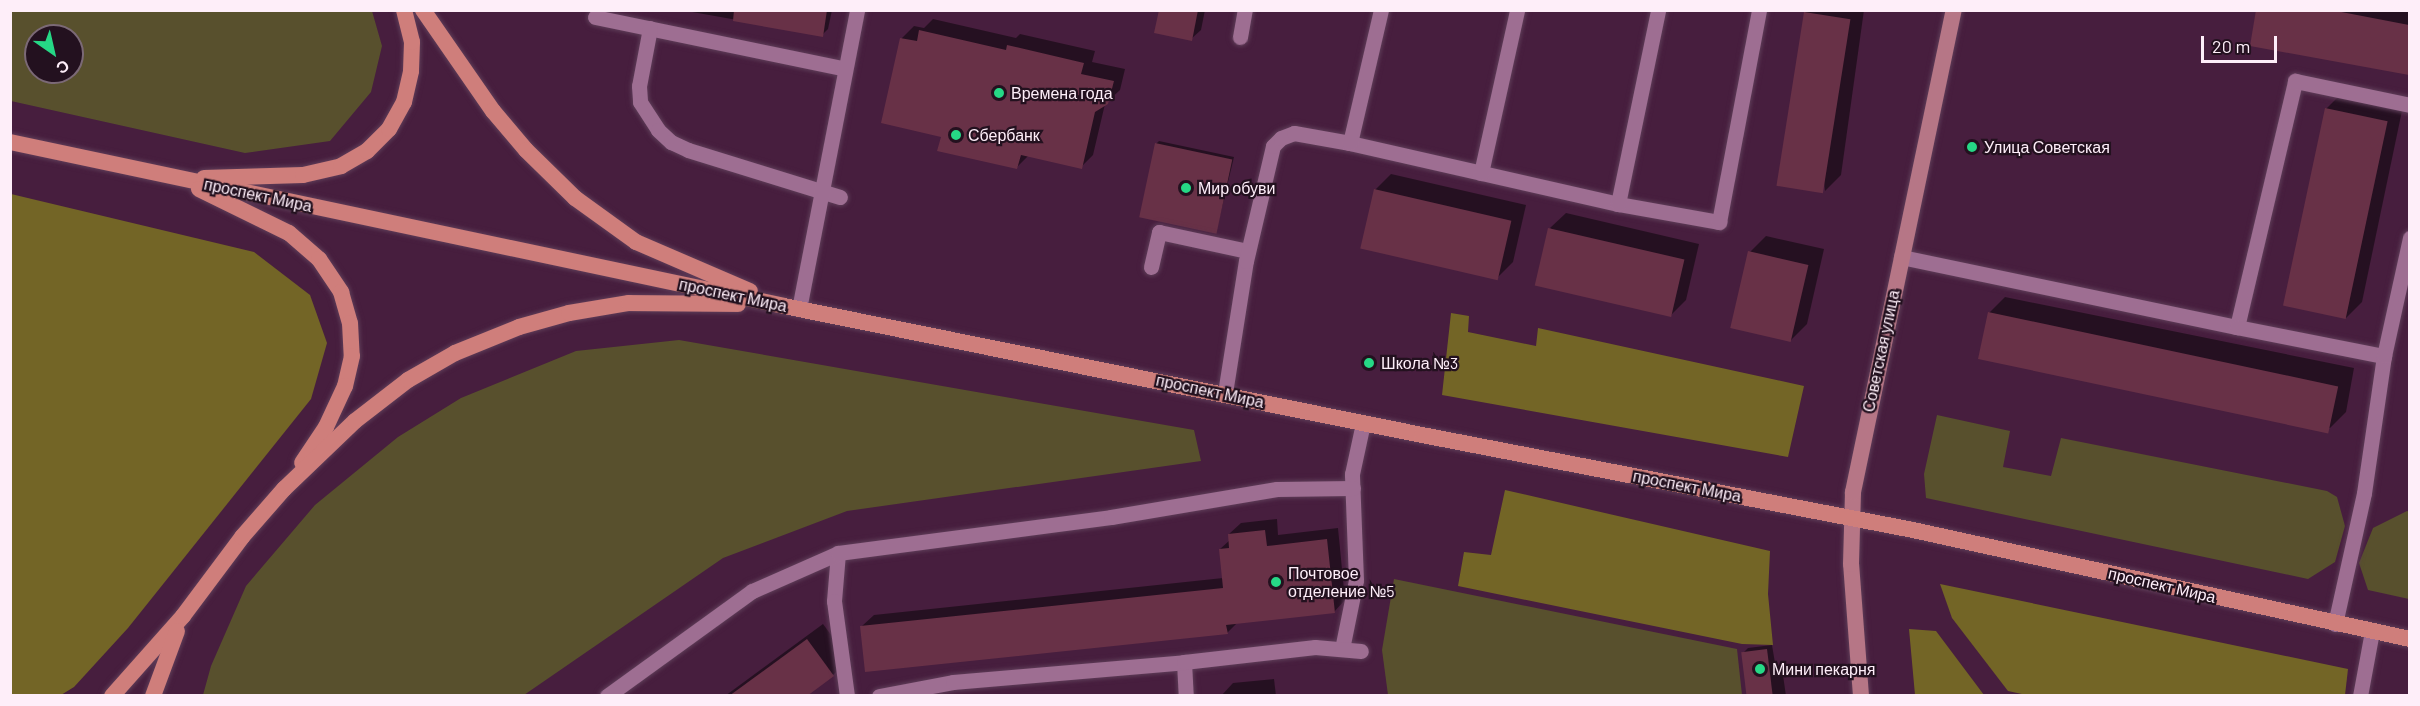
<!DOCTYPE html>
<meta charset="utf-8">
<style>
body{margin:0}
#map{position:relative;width:2420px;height:706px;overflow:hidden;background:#471e3e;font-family:Barlow,sans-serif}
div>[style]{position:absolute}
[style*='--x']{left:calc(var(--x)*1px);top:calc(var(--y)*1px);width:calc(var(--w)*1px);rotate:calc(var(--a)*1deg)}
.green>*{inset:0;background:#58502d}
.forest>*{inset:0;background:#736526}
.shadow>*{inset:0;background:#0007}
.building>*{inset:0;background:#683147;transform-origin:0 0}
.roads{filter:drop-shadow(0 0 2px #5e3d58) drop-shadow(0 0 2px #5e3d58)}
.service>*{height:15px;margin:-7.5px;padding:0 7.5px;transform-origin:7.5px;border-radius:7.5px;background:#9e6e92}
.secondary>*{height:16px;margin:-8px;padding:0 8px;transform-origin:8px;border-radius:8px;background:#b67686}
.primary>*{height:16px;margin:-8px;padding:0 8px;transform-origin:8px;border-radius:8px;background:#cf7e7b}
.dots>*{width:16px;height:16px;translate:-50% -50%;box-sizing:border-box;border:3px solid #23111f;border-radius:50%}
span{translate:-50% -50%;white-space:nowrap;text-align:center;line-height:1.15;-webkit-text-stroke:4.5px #23111f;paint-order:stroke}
.poi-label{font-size:16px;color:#feeef9}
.left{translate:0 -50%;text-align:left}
.street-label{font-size:16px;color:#feeef9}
.frame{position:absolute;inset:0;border:12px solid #feeef9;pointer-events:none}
.north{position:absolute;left:24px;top:24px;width:60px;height:60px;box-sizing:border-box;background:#23111f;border:2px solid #7b6976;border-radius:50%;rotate:146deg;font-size:16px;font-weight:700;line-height:24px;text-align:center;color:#feeef9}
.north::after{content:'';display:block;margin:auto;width:21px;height:27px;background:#26d886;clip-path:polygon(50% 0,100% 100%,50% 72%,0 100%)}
.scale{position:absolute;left:2201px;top:36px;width:76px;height:27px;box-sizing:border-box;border:3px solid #feeef9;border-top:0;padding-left:8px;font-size:18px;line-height:21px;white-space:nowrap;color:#feeef9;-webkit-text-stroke:4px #23111f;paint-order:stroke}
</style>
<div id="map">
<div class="green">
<i style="clip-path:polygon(evenodd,11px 10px,372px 11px,382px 46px,371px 92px,330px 141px,245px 153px,11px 101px,11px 10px,36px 36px,72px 36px,72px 72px,36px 72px,36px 36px)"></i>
<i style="clip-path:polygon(679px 340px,1194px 430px,1201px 461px,847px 511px,723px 558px,524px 695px,203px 695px,211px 666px,246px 586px,315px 505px,398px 437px,461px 398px,576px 351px)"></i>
<i style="clip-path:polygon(1937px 415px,2010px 431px,2003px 467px,2051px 476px,2061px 438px,2327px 491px,2337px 497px,2345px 526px,2335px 562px,2308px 579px,1926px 498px,1924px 474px)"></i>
<i style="clip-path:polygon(2407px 511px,2410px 512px,2409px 599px,2368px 590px,2359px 563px,2373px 528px)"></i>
<i style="clip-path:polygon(1394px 579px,1737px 649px,1742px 695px,1388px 695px,1382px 650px)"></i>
</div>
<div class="forest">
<i style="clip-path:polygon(11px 194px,254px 252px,310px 295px,327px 343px,311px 399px,128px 628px,74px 687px,61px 695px,11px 695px)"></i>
<i style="clip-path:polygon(1451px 313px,1469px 316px,1468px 332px,1536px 346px,1538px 328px,1804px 386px,1788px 457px,1442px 395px)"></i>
<i style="clip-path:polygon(1505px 490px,1770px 551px,1768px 594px,1773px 645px,1742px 644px,1458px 586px,1464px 552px,1491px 555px)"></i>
<i style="clip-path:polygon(1940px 584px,2348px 669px,2345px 695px,2031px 696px,2008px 691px,1952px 618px)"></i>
<i style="clip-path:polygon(1909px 629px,1936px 631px,1984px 695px,1915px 695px)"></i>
</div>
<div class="shadow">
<i style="clip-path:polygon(681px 10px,832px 10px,828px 29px,822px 35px)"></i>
<i style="clip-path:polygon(1160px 10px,1205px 10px,1201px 30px,1191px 39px)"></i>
<i style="clip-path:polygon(1808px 10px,1864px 10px,1841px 175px,1825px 191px,1805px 13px)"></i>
<i style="clip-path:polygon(2257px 10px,2410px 11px,2410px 73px,2251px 44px)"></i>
<i style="clip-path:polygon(933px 19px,1016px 38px,1020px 34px,1095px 51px,1092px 62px,1125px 69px,1120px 90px,1105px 104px,1093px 155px,1081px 167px,1029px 155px,1017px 167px,942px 136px,883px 122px,902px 38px,914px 26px,924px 28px)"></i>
<i style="clip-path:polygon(2342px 93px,2403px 106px,2362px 302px,2346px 318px,2326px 109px)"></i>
<i style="clip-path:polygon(1159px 141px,1234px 157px,1216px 232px,1156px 144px)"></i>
<i style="clip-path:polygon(1391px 174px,1526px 205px,1513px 262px,1497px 278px,1375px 190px)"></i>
<i style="clip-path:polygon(1566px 213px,1699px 244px,1686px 300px,1670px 316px,1550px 228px)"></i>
<i style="clip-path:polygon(1766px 236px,1824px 249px,1807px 324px,1791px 340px,1750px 252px)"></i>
<i style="clip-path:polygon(2005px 297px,2354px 368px,2346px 412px,2330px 428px,1989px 313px)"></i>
<i style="clip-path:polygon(1277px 519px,1278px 535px,1338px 528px,1345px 600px,1334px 612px,1238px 622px,1227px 633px,862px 626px,874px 615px,1223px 578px,1220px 549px,1230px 540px,1229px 534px,1241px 523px)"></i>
<i style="clip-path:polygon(823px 624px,849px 659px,833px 675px,805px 696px,725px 696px)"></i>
<i style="clip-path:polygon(1772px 645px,1776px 669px,1782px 668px,1786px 696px,1748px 696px,1743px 653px,1748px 648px)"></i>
<i style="clip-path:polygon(1274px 679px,1276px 696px,1221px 696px,1233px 683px)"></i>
</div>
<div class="building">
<i style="clip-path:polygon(734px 10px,827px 10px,823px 37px,733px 21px)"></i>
<i style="clip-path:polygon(1159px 10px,1198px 10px,1192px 41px,1154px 33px)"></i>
<i style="clip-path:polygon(2256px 10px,2331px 10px,2409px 25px,2409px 75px,2250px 46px)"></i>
<i style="left:1804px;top:12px;width:47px;height:176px;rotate:9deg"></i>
<i style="clip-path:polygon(919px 30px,1006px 50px,1007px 45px,1084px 63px,1081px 74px,1114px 81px,1108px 104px,1095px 112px,1082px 169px,1021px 155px,1017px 169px,937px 151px,941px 137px,881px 123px,900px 38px,917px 41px)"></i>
<i style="left:2325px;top:108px;width:64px;height:202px;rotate:12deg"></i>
<i style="left:1155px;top:143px;width:79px;height:76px;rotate:12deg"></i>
<i style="left:1374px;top:189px;width:141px;height:61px;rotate:13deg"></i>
<i style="left:1548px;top:228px;width:140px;height:59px;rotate:13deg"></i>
<i style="left:1748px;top:251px;width:62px;height:79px;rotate:13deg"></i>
<i style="left:1988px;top:312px;width:358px;height:48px;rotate:12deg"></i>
<i style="clip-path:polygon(1265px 530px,1267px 546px,1327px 539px,1335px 613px,1226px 625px,1228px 634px,865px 672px,860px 626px,1223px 588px,1219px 549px,1229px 548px,1228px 534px)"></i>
<i style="clip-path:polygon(807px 639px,834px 676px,807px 696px,729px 696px)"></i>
<i style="left:1767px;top:649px;width:47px;height:26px;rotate:83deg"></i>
</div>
<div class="roads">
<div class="service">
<i style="--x:595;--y:17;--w:255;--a:11.7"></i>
<i style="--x:650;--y:28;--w:59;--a:100.7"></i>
<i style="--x:639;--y:86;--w:16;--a:86"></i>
<i style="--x:640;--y:102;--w:33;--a:57"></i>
<i style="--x:658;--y:130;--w:18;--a:43"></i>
<i style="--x:671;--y:142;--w:19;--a:25"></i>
<i style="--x:688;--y:150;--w:159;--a:17.2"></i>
<i style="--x:1240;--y:37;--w:27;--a:-80"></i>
<i style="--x:1350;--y:143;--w:275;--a:12.8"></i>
<i style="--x:1618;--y:204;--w:103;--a:10.1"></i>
<i style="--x:1719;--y:222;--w:216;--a:-79.3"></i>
<i style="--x:1481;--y:173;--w:167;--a:-77.5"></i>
<i style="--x:1618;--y:204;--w:198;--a:-78.3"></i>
<i style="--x:1901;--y:257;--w:343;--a:11.8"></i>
<i style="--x:2237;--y:327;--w:253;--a:-76.7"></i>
<i style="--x:2295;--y:81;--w:117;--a:11.8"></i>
<i style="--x:1151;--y:267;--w:36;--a:-77"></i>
<i style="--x:1159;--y:232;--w:91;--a:12.1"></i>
<i style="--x:799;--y:309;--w:305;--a:-79"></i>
<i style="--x:2237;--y:327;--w:150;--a:11.2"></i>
<i style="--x:1225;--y:393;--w:134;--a:-81"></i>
<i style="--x:1246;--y:261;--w:118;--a:-76.8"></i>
<i style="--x:1273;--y:146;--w:11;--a:-45"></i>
<i style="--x:1281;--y:138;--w:14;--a:-21"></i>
<i style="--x:1294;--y:133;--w:57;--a:10.1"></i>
<i style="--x:1350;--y:143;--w:137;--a:-76.9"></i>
<i style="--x:838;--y:553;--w:48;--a:94.8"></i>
<i style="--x:834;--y:601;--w:96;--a:82.2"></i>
<i style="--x:2335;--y:624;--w:134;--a:-77.5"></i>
<i style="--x:2364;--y:493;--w:138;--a:-81.7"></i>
<i style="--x:2384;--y:356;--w:121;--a:-77.6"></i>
<i style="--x:1342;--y:649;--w:70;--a:-78.5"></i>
<i style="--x:1356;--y:580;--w:106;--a:-92.2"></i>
<i style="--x:1352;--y:474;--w:52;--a:-77.8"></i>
<i style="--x:1184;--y:662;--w:34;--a:87"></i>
<i style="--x:607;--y:696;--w:179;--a:-35.9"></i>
<i style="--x:752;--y:591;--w:94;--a:-23.8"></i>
<i style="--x:838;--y:553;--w:275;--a:-7.5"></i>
<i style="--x:1111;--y:517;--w:168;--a:-9.6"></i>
<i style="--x:1277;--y:489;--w:76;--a:-0.8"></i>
<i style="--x:879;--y:696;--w:75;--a:-10.7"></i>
<i style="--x:953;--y:682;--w:232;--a:-4.9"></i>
<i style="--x:1184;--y:662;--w:132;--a:-6.5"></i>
<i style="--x:1315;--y:647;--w:46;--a:5"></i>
<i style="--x:2360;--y:696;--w:66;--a:-79.5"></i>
</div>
<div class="secondary">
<i style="--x:1861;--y:696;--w:132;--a:-94.3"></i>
<i style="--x:1851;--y:564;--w:72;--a:-88.4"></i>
<i style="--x:1853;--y:492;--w:492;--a:-78.2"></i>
</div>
<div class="primary">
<i style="--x:423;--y:10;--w:123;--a:55.3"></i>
<i style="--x:493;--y:111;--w:51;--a:49.8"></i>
<i style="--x:526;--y:150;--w:69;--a:44.4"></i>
<i style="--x:575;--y:198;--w:75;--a:35.8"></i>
<i style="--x:636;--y:242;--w:124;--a:23.3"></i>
<i style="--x:10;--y:142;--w:791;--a:11.96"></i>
<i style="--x:784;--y:306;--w:651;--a:11.43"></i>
<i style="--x:1422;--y:435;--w:500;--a:10.95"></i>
<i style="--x:1913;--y:530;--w:509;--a:12.37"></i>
<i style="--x:204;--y:178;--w:99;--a:-1.7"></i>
<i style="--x:303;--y:175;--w:39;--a:-13"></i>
<i style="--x:341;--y:166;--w:30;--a:-30"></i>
<i style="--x:367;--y:151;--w:31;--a:-45"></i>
<i style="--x:389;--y:129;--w:31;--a:-61"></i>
<i style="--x:404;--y:102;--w:32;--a:-77"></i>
<i style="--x:411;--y:71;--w:29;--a:-88"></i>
<i style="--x:412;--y:42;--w:33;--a:-104"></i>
<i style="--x:199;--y:189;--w:100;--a:26.1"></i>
<i style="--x:289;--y:233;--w:40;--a:41"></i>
<i style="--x:319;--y:259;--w:40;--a:56"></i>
<i style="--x:341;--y:292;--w:32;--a:74"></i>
<i style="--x:350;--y:323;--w:33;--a:87"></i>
<i style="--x:352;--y:356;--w:31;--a:103"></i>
<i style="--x:345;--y:386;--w:45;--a:114.9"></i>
<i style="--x:326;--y:427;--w:43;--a:123.7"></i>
<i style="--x:112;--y:696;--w:107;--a:-48.4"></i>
<i style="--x:183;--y:616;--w:99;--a:-53.2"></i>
<i style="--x:242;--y:537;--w:64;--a:-48.8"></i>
<i style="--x:284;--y:489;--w:98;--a:-43.8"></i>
<i style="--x:355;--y:421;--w:67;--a:-37.7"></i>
<i style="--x:408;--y:380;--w:54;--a:-29.9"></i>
<i style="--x:455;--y:353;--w:69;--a:-22.1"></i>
<i style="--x:519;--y:327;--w:52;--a:-15.6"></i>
<i style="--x:569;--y:313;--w:61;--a:-9.5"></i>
<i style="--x:629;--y:303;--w:109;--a:0.5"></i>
<i style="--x:153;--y:696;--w:69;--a:-69.7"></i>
</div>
</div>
<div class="dots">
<i style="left:999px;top:93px;background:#26d886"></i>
<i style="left:956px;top:135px;background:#26d886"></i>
<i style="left:1972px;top:147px;background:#26d886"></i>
<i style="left:1186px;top:188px;background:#26d886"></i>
<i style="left:1369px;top:363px;background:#26d886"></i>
<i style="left:1276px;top:582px;background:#26d886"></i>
<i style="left:1760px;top:669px;background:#26d886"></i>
</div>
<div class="poi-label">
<span class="left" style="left:1011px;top:93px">Времена года</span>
<span class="left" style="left:968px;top:135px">Сбербанк</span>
<span class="left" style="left:1984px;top:147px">Улица Советская</span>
<span class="left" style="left:1198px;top:188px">Мир обуви</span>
<span class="left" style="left:1381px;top:363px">Школа №3</span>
<span class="left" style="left:1288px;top:582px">Почтовое<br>отделение №5</span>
<span class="left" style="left:1772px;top:669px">Мини пекарня</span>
</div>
<div class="street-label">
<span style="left:258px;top:195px;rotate:12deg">проспект Мира</span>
<span style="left:733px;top:295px;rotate:12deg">проспект Мира</span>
<span style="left:1881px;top:351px;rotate:-78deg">Советская улица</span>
<span style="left:1210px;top:391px;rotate:12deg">проспект Мира</span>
<span style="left:1687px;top:486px;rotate:11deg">проспект Мира</span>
<span style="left:2162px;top:585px;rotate:13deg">проспект Мира</span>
</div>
<div class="frame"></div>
<div class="north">С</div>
<div class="scale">20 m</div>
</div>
